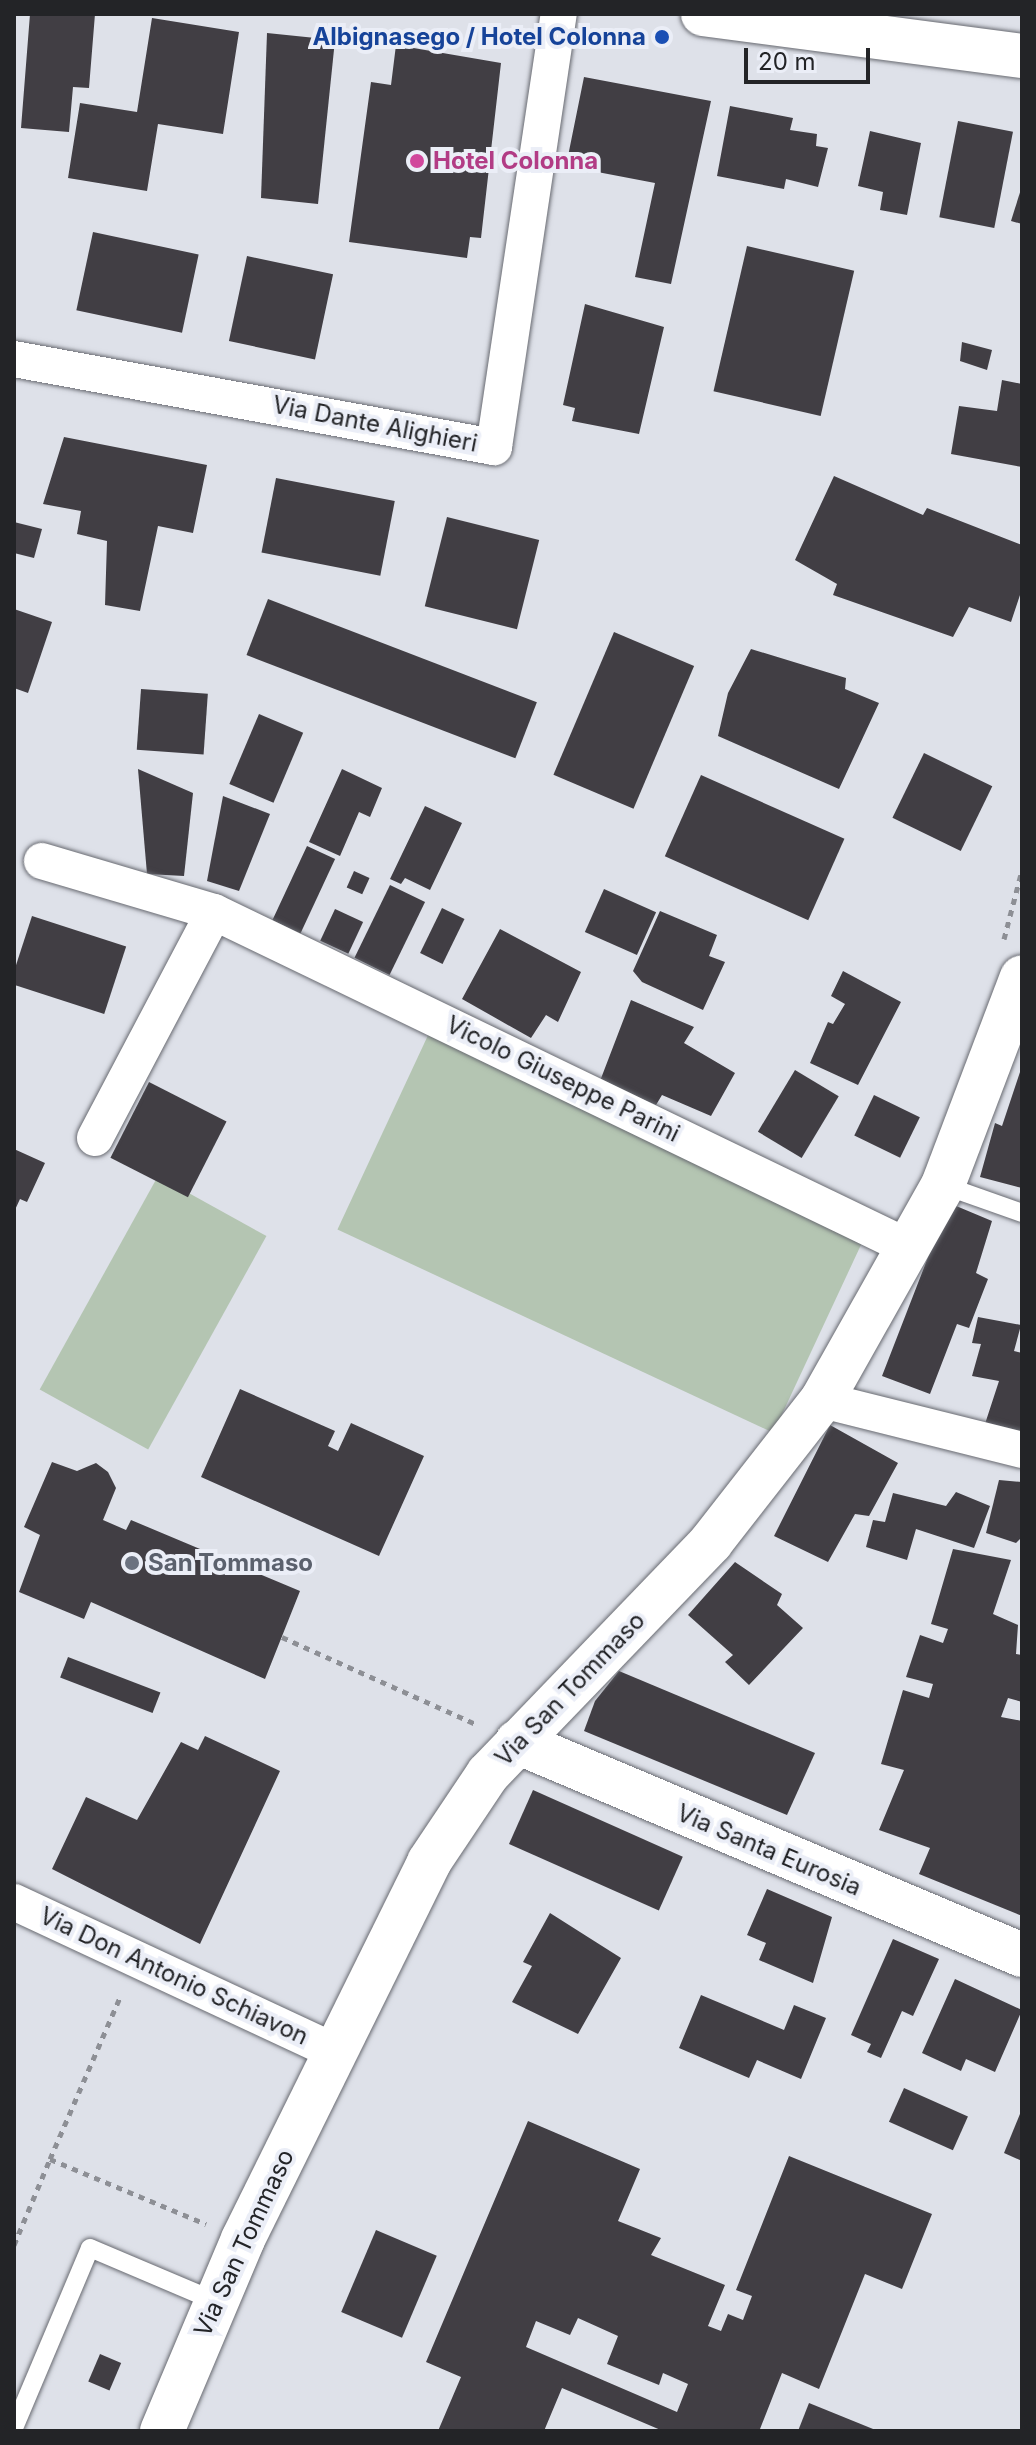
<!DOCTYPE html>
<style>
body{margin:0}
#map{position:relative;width:1036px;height:2445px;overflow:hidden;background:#dee1e9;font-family:Inter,sans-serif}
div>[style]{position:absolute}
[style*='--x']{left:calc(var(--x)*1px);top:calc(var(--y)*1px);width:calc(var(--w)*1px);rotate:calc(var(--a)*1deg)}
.green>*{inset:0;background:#b4c5b2;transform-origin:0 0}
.building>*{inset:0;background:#413e44;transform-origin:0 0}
.path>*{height:5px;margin-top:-2.5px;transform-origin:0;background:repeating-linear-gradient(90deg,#8d8f95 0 6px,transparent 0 12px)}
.roads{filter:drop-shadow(0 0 2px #686a71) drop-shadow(0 0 2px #686a71)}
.service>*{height:18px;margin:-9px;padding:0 9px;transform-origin:9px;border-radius:9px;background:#fff}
.minor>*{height:36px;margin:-18px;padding:0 18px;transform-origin:18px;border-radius:18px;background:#fff}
.tertiary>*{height:44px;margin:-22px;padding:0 22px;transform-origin:22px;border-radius:22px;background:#fff}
.secondary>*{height:44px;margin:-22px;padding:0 22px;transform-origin:22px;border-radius:22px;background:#fff}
.dots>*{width:22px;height:22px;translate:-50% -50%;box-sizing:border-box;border:4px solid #ebeef7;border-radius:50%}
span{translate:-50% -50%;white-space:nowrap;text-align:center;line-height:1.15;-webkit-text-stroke:8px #ebeef7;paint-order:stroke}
.transit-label{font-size:24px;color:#164399;font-weight:700}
.right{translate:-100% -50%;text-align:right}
.hotel-label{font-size:24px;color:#b23c85;font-weight:700}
.left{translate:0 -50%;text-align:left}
.street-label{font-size:24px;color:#232427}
.worship-label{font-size:24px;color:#5b616d;font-weight:700}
.frame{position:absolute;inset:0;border:16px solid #232427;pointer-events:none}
.scale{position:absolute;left:744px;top:48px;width:126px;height:36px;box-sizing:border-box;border:4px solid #232427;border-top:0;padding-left:10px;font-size:24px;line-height:28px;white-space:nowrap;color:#232427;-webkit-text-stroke:6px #ebeef7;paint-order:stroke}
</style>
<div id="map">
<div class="green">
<i style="left:430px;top:1031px;width:481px;height:219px;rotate:25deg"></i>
<i style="left:158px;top:1176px;width:124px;height:244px;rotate:29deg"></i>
</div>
<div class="building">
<i style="clip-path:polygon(30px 14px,95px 14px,89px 88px,73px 87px,69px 132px,21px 128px)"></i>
<i style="clip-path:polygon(152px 18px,239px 32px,223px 134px,158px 124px,147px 191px,68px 178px,80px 103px,137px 112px)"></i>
<i style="clip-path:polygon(267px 33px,335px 40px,318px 204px,261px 198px)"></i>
<i style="clip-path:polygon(396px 45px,501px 63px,481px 238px,470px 237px,467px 258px,349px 242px,371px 82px,391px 85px)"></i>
<i style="clip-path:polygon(584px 77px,711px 101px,671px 284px,635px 277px,655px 183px,566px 166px)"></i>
<i style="clip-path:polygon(730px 106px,793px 118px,790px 130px,817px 134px,816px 146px,828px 148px,818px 187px,786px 179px,784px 189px,717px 176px)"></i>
<i style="left:958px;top:121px;width:56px;height:98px;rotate:11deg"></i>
<i style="clip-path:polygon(870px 131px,921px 143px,907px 215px,880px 210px,883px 192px,858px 186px)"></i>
<i style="clip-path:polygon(1022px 186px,1022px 224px,1011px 221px)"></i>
<i style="left:93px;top:232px;width:108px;height:80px;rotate:12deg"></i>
<i style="left:747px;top:246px;width:110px;height:149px;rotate:13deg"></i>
<i style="left:247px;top:256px;width:88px;height:87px;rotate:12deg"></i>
<i style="clip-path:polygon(585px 304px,664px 327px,639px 434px,572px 421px,575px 408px,563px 405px)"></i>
<i style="clip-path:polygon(962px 342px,992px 350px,987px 370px,960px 361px)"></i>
<i style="clip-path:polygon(1002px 380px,1022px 384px,1022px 467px,951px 454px,959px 406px,997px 411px)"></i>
<i style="clip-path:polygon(64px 437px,207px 465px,193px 533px,158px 526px,140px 611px,105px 605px,107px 541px,77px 534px,81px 511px,43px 504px)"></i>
<i style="clip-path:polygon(834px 476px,923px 515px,927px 508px,1022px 545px,1022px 589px,1011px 622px,969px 607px,953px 637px,833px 595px,837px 584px,795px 560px)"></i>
<i style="left:276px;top:478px;width:121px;height:76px;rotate:11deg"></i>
<i style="left:447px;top:517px;width:95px;height:92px;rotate:14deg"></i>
<i style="clip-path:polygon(14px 522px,42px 529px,34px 558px,14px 553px)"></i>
<i style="left:268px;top:599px;width:288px;height:60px;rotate:21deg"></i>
<i style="clip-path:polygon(14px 609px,52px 622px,28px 693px,14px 688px)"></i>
<i style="left:614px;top:632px;width:87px;height:155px;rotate:23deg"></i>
<i style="clip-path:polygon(751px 649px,846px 678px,845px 689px,879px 703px,839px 789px,718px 736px,728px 693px)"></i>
<i style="left:141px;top:689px;width:67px;height:61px;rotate:4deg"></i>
<i style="left:259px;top:714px;width:48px;height:76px;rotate:23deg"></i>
<i style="left:924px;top:753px;width:76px;height:72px;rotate:26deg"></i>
<i style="clip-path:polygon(138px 769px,193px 793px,184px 876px,147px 874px)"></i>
<i style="clip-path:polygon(342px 769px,382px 788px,370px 817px,359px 812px,340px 856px,309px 842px)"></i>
<i style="left:701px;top:775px;width:157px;height:89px;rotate:24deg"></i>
<i style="clip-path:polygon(223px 796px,270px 814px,239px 891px,207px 881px)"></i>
<i style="clip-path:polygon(425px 806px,462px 823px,430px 890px,405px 878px,401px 884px,390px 879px)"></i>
<i style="left:307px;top:846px;width:31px;height:82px;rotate:25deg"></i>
<i style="left:354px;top:871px;width:17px;height:18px;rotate:24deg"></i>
<i style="left:390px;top:885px;width:39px;height:81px;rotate:26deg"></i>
<i style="left:604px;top:889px;width:57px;height:47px;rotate:24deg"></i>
<i style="left:442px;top:908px;width:25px;height:50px;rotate:26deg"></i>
<i style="left:335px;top:909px;width:31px;height:35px;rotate:25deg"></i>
<i style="clip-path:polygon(660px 911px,717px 935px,709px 956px,725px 962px,703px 1010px,642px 982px,633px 971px)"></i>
<i style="left:32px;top:916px;width:99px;height:71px;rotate:18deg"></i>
<i style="clip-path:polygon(500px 929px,581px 972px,558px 1022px,546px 1015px,531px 1038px,462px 999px)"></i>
<i style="clip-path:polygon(843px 971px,901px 1002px,858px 1085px,810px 1063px,828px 1022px,833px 1024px,845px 1004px,831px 996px)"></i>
<i style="clip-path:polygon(631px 1000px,694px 1027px,684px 1043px,735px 1073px,711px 1116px,662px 1095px,656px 1105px,600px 1081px)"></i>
<i style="clip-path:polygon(1022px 1066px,1022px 1188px,980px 1177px,995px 1123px,1002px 1126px)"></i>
<i style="left:795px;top:1070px;width:51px;height:72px;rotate:31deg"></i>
<i style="left:149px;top:1082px;width:87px;height:85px;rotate:27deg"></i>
<i style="left:874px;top:1095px;width:51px;height:45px;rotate:26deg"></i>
<i style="clip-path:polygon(14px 1149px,45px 1163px,27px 1202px,20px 1199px,14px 1212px)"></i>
<i style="clip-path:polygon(949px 1203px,992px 1221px,976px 1273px,988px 1279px,969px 1328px,957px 1324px,930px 1394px,882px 1376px)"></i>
<i style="clip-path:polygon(978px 1317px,1021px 1325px,1014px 1351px,1022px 1353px,1022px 1437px,983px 1430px,999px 1381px,972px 1376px,981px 1344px,972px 1343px)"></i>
<i style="clip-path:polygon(240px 1389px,335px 1431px,328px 1446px,338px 1451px,351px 1423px,424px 1456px,379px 1556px,201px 1477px)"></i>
<i style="clip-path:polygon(830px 1425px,898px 1463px,869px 1516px,855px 1514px,828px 1562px,774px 1536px)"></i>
<i style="clip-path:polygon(52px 1462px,77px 1471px,96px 1463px,108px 1472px,116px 1488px,103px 1520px,126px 1530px,131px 1520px,300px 1591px,265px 1679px,91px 1602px,84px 1619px,19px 1592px,40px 1535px,24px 1527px)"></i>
<i style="clip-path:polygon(999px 1480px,1022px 1482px,1022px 1537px,1016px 1543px,986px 1533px)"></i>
<i style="clip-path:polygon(956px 1492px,990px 1506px,974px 1548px,916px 1529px,907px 1560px,866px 1547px,873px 1520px,885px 1522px,893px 1493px,946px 1506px)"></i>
<i style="clip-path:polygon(953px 1549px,1011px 1560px,993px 1614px,1018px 1625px,1016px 1654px,1022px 1655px,1022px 1702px,1008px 1698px,1001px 1717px,1022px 1721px,1022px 1916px,919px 1874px,930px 1848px,879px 1830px,904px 1770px,881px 1764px,903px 1690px,929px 1698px,933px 1684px,906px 1677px,920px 1635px,943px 1643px,948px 1629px,931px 1624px)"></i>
<i style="clip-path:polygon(735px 1562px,782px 1594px,777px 1605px,803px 1628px,749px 1685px,725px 1662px,733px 1655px,688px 1615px)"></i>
<i style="left:68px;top:1657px;width:99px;height:22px;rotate:21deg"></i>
<i style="clip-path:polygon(619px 1671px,815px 1753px,787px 1815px,584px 1731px,595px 1701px)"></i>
<i style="clip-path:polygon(205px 1736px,280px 1771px,200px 1944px,52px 1869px,86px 1797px,137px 1820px,181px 1742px,198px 1750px)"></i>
<i style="left:533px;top:1790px;width:164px;height:59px;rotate:24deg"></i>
<i style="clip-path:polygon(767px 1889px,832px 1917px,813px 1983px,759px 1960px,766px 1943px,747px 1935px)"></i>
<i style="clip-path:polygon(550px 1913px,621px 1958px,578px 2034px,512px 2002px,532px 1966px,523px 1962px)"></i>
<i style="clip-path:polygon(893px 1939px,939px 1959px,913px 2016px,902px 2011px,881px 2058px,867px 2052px,871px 2044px,851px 2035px)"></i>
<i style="clip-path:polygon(955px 1979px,1022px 2010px,995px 2072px,966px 2059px,961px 2071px,922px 2053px)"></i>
<i style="clip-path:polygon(701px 1995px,784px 2030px,794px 2005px,826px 2018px,801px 2079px,757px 2060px,749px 2078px,679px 2048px)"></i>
<i style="left:904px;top:2088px;width:70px;height:37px;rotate:24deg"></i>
<i style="clip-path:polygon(1022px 2109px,1022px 2161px,1004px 2153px)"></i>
<i style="clip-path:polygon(evenodd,528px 2121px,640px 2169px,618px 2221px,661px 2238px,651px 2255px,725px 2285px,708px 2326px,721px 2331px,728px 2314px,743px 2320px,752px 2296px,736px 2290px,789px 2156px,932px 2214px,902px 2289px,865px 2274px,819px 2389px,782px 2373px,760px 2429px,765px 2431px,663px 2431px,562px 2388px,544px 2431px,438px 2431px,461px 2377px,426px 2362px,528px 2121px,578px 2318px,618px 2336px,607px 2364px,659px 2385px,663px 2373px,688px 2384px,677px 2412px,526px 2347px,536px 2321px,570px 2335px,578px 2318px)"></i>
<i style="left:376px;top:2230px;width:66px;height:89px;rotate:23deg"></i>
<i style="left:100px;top:2354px;width:23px;height:30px;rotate:23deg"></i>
<i style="clip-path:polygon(809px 2403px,878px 2431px,798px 2431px)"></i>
</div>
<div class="path">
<i style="--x:1004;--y:939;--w:71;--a:-75.4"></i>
<i style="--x:282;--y:1637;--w:213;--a:24.2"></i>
<i style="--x:50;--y:2159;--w:179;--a:-66.6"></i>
<i style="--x:14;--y:2245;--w:93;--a:-67.3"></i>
<i style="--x:50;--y:2159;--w:169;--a:22.6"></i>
</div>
<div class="roads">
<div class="service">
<i style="--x:943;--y:1185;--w:84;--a:19.5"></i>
<i style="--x:14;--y:2428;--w:195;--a:-67.1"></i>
<i style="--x:90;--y:2248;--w:136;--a:23"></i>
</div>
<div class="minor">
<i style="--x:14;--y:359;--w:488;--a:10.4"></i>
<i style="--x:494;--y:447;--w:438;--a:-81.5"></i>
<i style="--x:42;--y:861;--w:179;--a:16.5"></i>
<i style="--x:214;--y:912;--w:773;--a:25.77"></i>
<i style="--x:95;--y:1138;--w:255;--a:-62.2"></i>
<i style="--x:822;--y:1400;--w:206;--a:14"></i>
<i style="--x:14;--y:1902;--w:352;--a:25"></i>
</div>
<div class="tertiary">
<i style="--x:517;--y:1742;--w:548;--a:22.87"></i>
<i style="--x:162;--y:2431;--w:208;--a:-67.1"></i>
<i style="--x:243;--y:2239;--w:420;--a:-63.7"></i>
<i style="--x:429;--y:1862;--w:106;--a:-56.2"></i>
<i style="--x:488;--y:1774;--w:322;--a:-46.1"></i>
<i style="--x:711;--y:1542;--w:180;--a:-52"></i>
<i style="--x:822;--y:1400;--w:247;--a:-60.6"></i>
<i style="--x:943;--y:1185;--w:222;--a:-69.2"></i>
</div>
<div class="secondary">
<i style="--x:703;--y:14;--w:322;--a:7.5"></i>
</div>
</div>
<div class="dots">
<i style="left:662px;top:37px;background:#1a4fb4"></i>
<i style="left:417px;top:161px;background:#d1479c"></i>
<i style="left:132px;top:1563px;background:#6b7280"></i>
</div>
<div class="transit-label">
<span class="right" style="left:646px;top:37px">Albignasego / Hotel Colonna</span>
</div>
<div class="hotel-label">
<span class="left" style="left:433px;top:161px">Hotel Colonna</span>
</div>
<div class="street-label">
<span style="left:375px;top:424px;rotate:11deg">Via Dante Alighieri</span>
<span style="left:563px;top:1079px;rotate:26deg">Vicolo Giuseppe Parini</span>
<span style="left:570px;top:1689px;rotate:-46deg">Via San Tommaso</span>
<span style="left:769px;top:1850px;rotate:23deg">Via Santa Eurosia</span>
<span style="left:174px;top:1976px;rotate:25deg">Via Don Antonio Schiavon</span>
<span style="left:244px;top:2243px;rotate:-65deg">Via San Tommaso</span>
</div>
<div class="worship-label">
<span class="left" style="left:148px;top:1563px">San Tommaso</span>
</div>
<div class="frame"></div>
<div class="scale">20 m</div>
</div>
